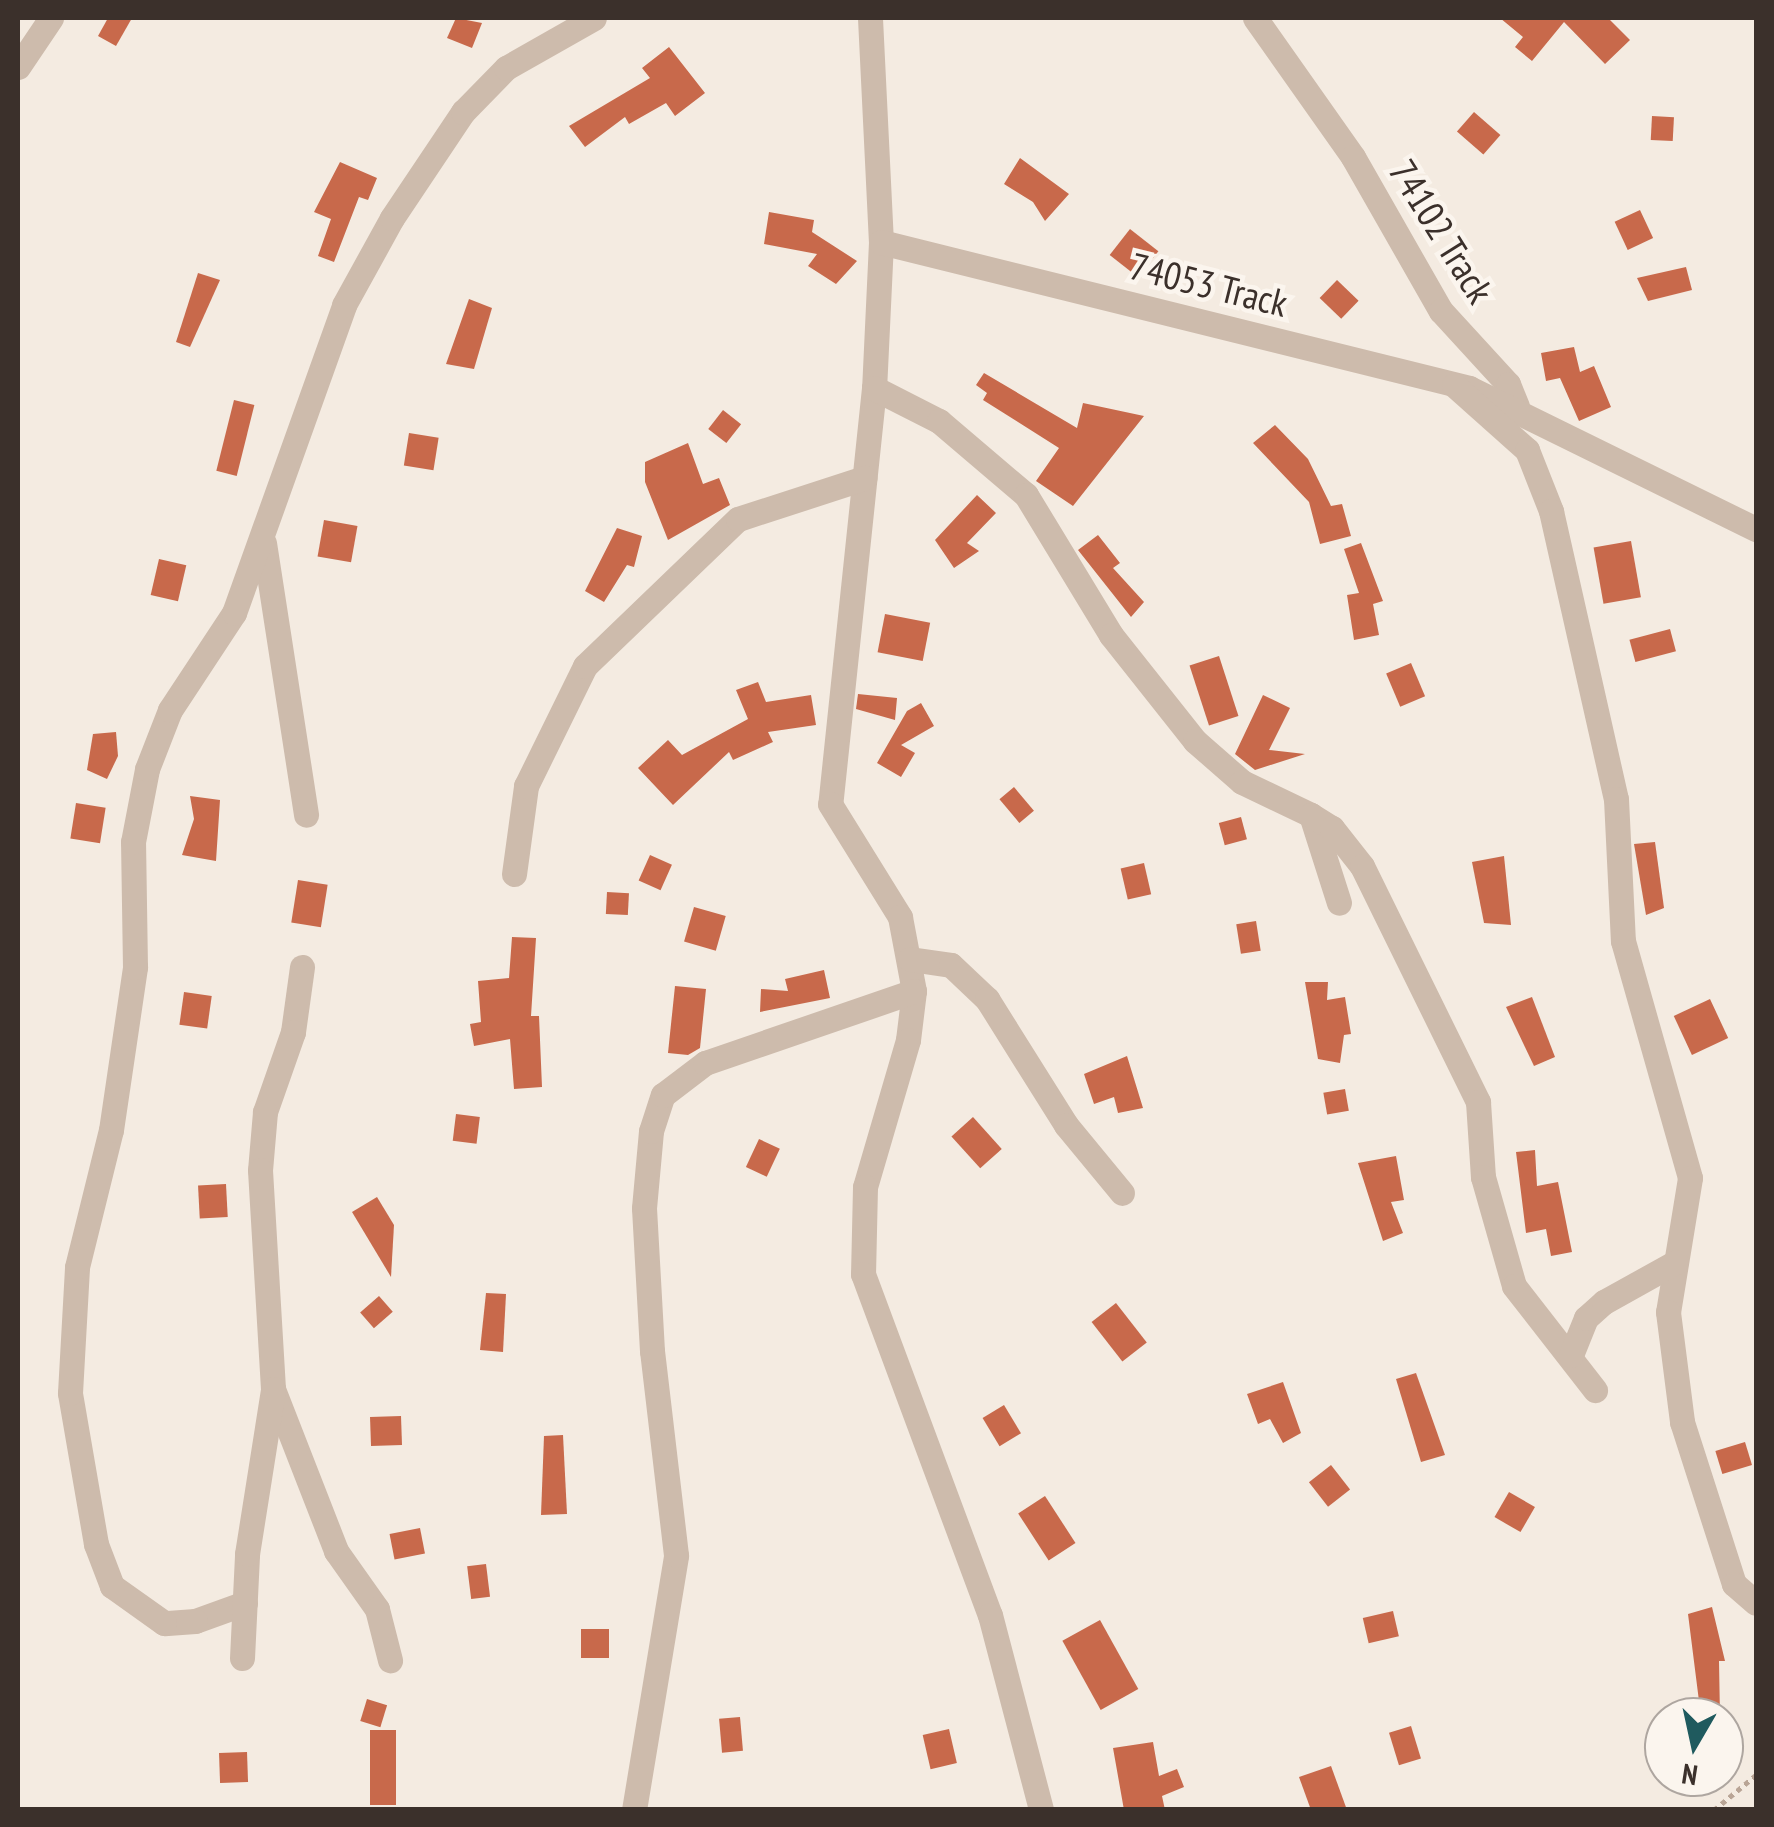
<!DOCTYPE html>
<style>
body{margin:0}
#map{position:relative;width:1774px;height:1827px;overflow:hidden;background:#f4ebe1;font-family:"PT Sans Narrow",sans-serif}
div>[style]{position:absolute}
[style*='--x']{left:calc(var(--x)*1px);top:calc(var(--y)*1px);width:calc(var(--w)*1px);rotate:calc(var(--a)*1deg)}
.building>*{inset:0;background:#c8694b;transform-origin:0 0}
.path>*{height:5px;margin-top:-2.5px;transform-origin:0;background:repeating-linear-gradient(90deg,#b9a596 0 5px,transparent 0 10px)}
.minor>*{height:25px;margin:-12.5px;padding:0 12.5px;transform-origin:12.5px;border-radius:12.5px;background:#cdbbac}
span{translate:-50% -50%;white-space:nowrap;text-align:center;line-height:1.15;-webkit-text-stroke:9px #fbf5ee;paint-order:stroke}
.street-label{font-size:38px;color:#3b302b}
.frame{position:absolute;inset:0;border:20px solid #3b302b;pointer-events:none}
.north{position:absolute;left:1644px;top:1697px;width:100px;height:100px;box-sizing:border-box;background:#fbf5ee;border:2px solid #aea6a0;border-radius:50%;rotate:189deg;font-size:28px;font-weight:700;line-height:40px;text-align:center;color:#3b302b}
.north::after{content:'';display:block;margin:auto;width:35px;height:45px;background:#1f5a5e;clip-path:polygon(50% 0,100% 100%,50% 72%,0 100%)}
</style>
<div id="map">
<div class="building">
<i style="clip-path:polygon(108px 18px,132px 18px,116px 46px,98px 36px)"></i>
<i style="clip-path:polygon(456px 18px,482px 23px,472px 48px,447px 38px)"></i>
<i style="clip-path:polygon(1500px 18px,1608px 18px,1630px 40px,1605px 64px,1564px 22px,1532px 61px,1515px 47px,1523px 37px)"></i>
<i style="clip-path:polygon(669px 47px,705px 93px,675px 116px,666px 103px,629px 124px,625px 117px,585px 147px,569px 126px,650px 78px,642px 68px)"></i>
<i style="left:1474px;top:112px;width:35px;height:26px;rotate:41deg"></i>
<i style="left:1652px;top:116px;width:22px;height:24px;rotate:3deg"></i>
<i style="clip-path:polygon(1020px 158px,1069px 194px,1045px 221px,1033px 202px,1004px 184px)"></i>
<i style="clip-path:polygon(340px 162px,377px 178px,368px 200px,359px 197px,334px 262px,318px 256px,331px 219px,314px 212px)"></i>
<i style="left:1640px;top:210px;width:31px;height:28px;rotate:65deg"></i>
<i style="clip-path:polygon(769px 212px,814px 220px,812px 232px,857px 261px,836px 284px,808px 266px,817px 254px,764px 244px)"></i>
<i style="left:1130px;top:229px;width:36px;height:33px;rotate:38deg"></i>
<i style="clip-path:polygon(1686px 267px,1692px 290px,1648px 301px,1637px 278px)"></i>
<i style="clip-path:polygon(198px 273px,220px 280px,190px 347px,176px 342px)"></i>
<i style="left:1337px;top:280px;width:30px;height:25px;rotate:44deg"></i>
<i style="clip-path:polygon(469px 299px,492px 308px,474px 369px,446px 364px)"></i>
<i style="clip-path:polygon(1574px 347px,1580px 372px,1594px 366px,1611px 407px,1579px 421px,1560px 378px,1546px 381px,1541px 353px)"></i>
<i style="clip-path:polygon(984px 373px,1077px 428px,1083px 403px,1144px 416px,1073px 506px,1036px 481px,1059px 448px,983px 400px,987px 393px,976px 385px)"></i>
<i style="left:234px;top:400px;width:21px;height:73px;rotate:14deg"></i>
<i style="left:723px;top:410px;width:23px;height:24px;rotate:38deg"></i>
<i style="clip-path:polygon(1275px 425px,1308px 459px,1331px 506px,1342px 504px,1351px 536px,1320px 544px,1309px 502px,1253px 443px)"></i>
<i style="left:409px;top:433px;width:30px;height:33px;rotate:9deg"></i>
<i style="clip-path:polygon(688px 443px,703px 484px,719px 478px,730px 505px,668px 540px,645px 482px,645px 462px)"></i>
<i style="clip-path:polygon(977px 495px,996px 513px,967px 543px,979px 551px,954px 568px,935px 540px)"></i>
<i style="left:324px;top:520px;width:34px;height:37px;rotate:10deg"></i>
<i style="clip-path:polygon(617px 528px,642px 536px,634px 567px,627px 565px,604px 602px,585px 591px)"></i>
<i style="clip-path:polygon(1098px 535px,1120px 563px,1113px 568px,1144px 602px,1131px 617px,1078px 550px)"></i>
<i style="left:1631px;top:541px;width:57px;height:38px;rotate:80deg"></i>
<i style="clip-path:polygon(1361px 543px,1383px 601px,1373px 604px,1379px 635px,1354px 640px,1347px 595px,1359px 593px,1344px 549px)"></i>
<i style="left:159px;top:559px;width:28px;height:37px;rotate:13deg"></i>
<i style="left:885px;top:614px;width:46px;height:39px;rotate:11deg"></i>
<i style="left:1670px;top:629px;width:23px;height:42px;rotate:75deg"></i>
<i style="left:1219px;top:656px;width:63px;height:31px;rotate:72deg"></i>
<i style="left:1411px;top:663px;width:36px;height:27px;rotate:67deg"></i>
<i style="clip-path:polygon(758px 682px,766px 702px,811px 695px,816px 725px,768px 732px,773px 742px,733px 760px,729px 752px,673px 805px,638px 768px,668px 740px,682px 755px,748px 719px,736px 690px)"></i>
<i style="clip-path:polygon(858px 694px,897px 698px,895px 720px,856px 709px)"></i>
<i style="clip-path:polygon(1263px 695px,1290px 708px,1269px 750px,1305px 754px,1255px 770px,1235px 754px)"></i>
<i style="clip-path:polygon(921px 703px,934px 726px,901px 745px,915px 753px,901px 777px,877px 763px,907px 711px)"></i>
<i style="clip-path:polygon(116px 732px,118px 756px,107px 779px,87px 770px,93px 734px)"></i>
<i style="left:1014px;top:787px;width:31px;height:19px;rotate:50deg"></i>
<i style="clip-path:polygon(190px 796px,220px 800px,216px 861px,182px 855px,194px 819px)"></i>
<i style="left:76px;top:803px;width:30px;height:36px;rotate:9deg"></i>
<i style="left:1241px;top:817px;width:23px;height:23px;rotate:75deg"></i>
<i style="clip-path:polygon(1655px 842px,1664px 908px,1646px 915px,1634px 844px)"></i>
<i style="left:650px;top:855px;width:24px;height:28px;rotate:24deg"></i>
<i style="clip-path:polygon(1504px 856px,1511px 925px,1484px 923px,1472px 862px)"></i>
<i style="left:1144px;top:863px;width:32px;height:24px;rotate:77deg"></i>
<i style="left:298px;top:880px;width:30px;height:43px;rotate:9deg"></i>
<i style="left:607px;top:892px;width:22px;height:22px;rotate:3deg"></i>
<i style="left:694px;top:907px;width:33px;height:36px;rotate:16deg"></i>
<i style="left:1256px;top:921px;width:30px;height:20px;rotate:81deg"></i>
<i style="clip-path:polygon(512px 937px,536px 938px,531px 1016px,539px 1016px,542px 1087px,514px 1089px,510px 1039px,474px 1046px,470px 1024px,481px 1022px,478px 981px,509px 978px)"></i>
<i style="clip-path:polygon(824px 970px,830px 998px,760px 1012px,761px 989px,788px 991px,785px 979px)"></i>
<i style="clip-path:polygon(1305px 982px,1328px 982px,1327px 1000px,1345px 997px,1351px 1034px,1344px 1035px,1340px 1063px,1318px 1059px)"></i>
<i style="clip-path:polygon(675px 986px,706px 989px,700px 1048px,688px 1055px,668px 1053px)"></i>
<i style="left:184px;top:992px;width:28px;height:33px;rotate:8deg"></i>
<i style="clip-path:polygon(1532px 997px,1555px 1057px,1534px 1066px,1506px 1007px)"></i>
<i style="left:1710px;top:999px;width:43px;height:40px;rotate:65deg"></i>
<i style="clip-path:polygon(1127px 1056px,1143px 1108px,1118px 1113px,1114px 1097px,1094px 1104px,1084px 1074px)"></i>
<i style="left:1345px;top:1089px;width:22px;height:22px;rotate:80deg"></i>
<i style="left:456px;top:1114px;width:24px;height:27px;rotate:7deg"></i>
<i style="left:973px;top:1117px;width:43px;height:29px;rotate:48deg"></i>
<i style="left:759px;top:1139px;width:23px;height:31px;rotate:25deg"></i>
<i style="clip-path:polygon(1535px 1150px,1537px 1186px,1558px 1182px,1572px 1252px,1551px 1256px,1546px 1229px,1526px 1233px,1516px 1152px)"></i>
<i style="clip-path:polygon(1396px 1156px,1404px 1200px,1391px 1202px,1403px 1233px,1383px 1241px,1358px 1163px)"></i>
<i style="left:226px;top:1184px;width:33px;height:28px;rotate:87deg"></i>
<i style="clip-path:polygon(377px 1197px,394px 1225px,391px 1277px,352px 1212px)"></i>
<i style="clip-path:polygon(486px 1293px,506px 1294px,503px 1352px,480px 1350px)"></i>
<i style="left:379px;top:1296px;width:21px;height:25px;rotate:49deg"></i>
<i style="left:1116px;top:1303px;width:50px;height:31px;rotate:52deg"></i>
<i style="clip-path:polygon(1416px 1373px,1445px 1455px,1421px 1462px,1396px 1379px)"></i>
<i style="clip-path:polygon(1283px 1382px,1301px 1433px,1283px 1443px,1270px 1419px,1258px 1424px,1247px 1394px)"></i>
<i style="left:1004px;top:1405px;width:33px;height:25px;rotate:59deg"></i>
<i style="left:401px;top:1416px;width:29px;height:31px;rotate:88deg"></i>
<i style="clip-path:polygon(563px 1435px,567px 1514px,541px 1515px,544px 1436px)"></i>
<i style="left:1745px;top:1442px;width:24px;height:31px;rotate:73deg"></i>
<i style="left:1331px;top:1465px;width:31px;height:28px;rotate:52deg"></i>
<i style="left:1509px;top:1492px;width:30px;height:29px;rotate:30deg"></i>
<i style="left:1045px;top:1496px;width:56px;height:32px;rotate:57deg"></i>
<i style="left:420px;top:1528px;width:26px;height:31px;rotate:79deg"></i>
<i style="left:486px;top:1564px;width:33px;height:19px;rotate:83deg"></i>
<i style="clip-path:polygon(1712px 1607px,1725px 1661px,1719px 1661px,1720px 1717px,1701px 1717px,1688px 1614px)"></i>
<i style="left:1393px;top:1611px;width:26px;height:31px;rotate:77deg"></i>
<i style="left:1100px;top:1620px;width:79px;height:43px;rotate:61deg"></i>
<i style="left:581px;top:1629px;width:28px;height:29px"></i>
<i style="left:367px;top:1699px;width:21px;height:23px;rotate:17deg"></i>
<i style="left:740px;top:1717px;width:34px;height:21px;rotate:85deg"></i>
<i style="left:1411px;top:1726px;width:34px;height:23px;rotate:73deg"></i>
<i style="left:949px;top:1729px;width:35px;height:27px;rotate:77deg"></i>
<i style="left:370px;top:1730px;width:26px;height:75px"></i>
<i style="clip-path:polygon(1153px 1742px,1159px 1776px,1177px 1769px,1184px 1787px,1162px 1796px,1165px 1810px,1124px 1810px,1113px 1748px)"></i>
<i style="left:247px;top:1752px;width:30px;height:28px;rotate:88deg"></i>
<i style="clip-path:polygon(1331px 1766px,1347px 1810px,1311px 1810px,1299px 1777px)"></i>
</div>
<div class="path">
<i style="--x:1714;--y:1810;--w:55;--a:-39.8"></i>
</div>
<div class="minor">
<i style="--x:870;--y:18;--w:224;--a:87.2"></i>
<i style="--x:881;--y:242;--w:146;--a:92.7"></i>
<i style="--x:874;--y:388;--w:418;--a:96"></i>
<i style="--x:830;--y:804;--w:133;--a:58.2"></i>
<i style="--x:900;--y:917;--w:75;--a:79.3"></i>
<i style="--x:914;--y:991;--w:49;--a:97"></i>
<i style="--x:908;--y:1040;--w:153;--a:106.3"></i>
<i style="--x:865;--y:1187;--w:87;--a:91.3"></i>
<i style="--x:863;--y:1274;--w:364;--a:69.6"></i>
<i style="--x:990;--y:1615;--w:202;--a:75.3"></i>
<i style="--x:1255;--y:18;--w:170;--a:54.8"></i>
<i style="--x:1353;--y:157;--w:177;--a:60.3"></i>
<i style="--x:1441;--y:311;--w:99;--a:47.5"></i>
<i style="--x:1508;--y:384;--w:24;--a:68"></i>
<i style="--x:18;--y:67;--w:59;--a:-56"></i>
<i style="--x:881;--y:242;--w:606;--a:13.94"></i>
<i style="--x:1469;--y:388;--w:320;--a:26.2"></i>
<i style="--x:1454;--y:385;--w:98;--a:41.7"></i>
<i style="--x:1527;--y:450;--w:66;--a:68.5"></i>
<i style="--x:1551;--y:511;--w:295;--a:77.3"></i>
<i style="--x:1616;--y:799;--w:142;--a:87.2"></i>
<i style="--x:1623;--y:941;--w:246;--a:74.2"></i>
<i style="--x:1690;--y:1178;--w:136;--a:99.3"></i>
<i style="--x:1668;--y:1312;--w:111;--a:82.7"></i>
<i style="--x:1682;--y:1422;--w:170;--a:72.2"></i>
<i style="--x:1734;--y:1584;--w:29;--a:41"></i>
<i style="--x:874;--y:388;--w:73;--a:26.9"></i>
<i style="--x:939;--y:421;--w:114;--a:40.4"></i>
<i style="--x:1026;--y:495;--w:164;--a:58.7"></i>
<i style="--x:1111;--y:635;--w:135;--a:51.6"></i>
<i style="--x:1195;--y:741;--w:62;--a:41.1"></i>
<i style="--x:1242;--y:782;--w:76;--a:25.6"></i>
<i style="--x:1311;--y:815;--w:92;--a:72.3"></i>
<i style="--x:264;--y:543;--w:275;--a:81.2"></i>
<i style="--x:1311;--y:815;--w:25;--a:32"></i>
<i style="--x:1332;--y:828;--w:48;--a:51.7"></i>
<i style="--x:1362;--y:866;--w:263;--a:63.8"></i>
<i style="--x:1478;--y:1102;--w:75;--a:86.2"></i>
<i style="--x:1483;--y:1177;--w:113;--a:74.1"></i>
<i style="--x:1514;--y:1286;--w:132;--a:52.1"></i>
<i style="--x:514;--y:874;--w:89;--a:-82.2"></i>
<i style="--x:526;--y:786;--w:134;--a:-63.8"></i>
<i style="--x:585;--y:666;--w:212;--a:-43.9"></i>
<i style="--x:738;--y:519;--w:133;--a:-18"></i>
<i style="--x:910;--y:959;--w:41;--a:8.3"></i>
<i style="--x:951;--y:965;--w:50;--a:43.4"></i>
<i style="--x:987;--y:999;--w:149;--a:57.9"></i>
<i style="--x:1066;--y:1125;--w:88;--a:50.5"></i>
<i style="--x:302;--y:967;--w:66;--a:97.9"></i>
<i style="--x:293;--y:1032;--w:85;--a:109.3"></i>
<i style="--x:265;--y:1112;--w:58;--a:94.9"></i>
<i style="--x:260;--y:1170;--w:219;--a:86.6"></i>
<i style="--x:273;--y:1389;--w:174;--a:68.7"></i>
<i style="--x:336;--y:1551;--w:71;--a:54.7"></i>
<i style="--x:377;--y:1609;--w:53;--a:75.7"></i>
<i style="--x:1571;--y:1355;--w:40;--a:-68"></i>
<i style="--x:1586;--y:1318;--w:24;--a:-42"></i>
<i style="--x:1604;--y:1302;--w:82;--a:-29.1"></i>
<i style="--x:245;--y:1603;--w:53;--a:160.2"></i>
<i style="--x:195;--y:1621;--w:31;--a:176"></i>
<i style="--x:164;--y:1623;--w:64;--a:-144.6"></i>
<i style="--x:112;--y:1586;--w:45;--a:-110.9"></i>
<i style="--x:96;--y:1544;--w:153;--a:-99.8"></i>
<i style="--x:70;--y:1393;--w:126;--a:-86.8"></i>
<i style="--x:77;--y:1267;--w:141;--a:-76.1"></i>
<i style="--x:111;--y:1130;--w:165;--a:-81.6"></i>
<i style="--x:135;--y:967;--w:125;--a:-90.9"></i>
<i style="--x:133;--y:842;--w:74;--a:-79.1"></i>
<i style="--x:147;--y:769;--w:63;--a:-68.7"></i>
<i style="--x:170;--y:710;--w:116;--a:-56.6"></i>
<i style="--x:234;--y:613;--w:327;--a:-70.3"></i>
<i style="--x:344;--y:305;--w:99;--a:-61.1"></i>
<i style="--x:392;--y:218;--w:128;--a:-56.2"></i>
<i style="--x:463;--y:112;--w:62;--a:-45.7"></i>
<i style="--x:506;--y:68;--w:101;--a:-29.6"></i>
<i style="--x:242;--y:1658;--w:104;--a:-87.2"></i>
<i style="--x:247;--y:1554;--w:167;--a:-81"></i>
<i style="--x:634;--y:1810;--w:258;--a:-80.6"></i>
<i style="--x:676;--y:1555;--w:205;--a:-96.7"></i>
<i style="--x:652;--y:1351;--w:143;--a:-93.2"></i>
<i style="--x:644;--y:1208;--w:77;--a:-84.8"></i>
<i style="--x:651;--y:1131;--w:38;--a:-72"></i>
<i style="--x:663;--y:1095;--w:53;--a:-37.3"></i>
<i style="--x:705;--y:1063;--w:221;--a:-19"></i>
</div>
<div class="street-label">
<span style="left:1442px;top:231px;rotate:58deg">74102 Track</span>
<span style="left:1209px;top:284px;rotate:14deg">74053 Track</span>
</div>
<div class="frame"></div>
<div class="north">N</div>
</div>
